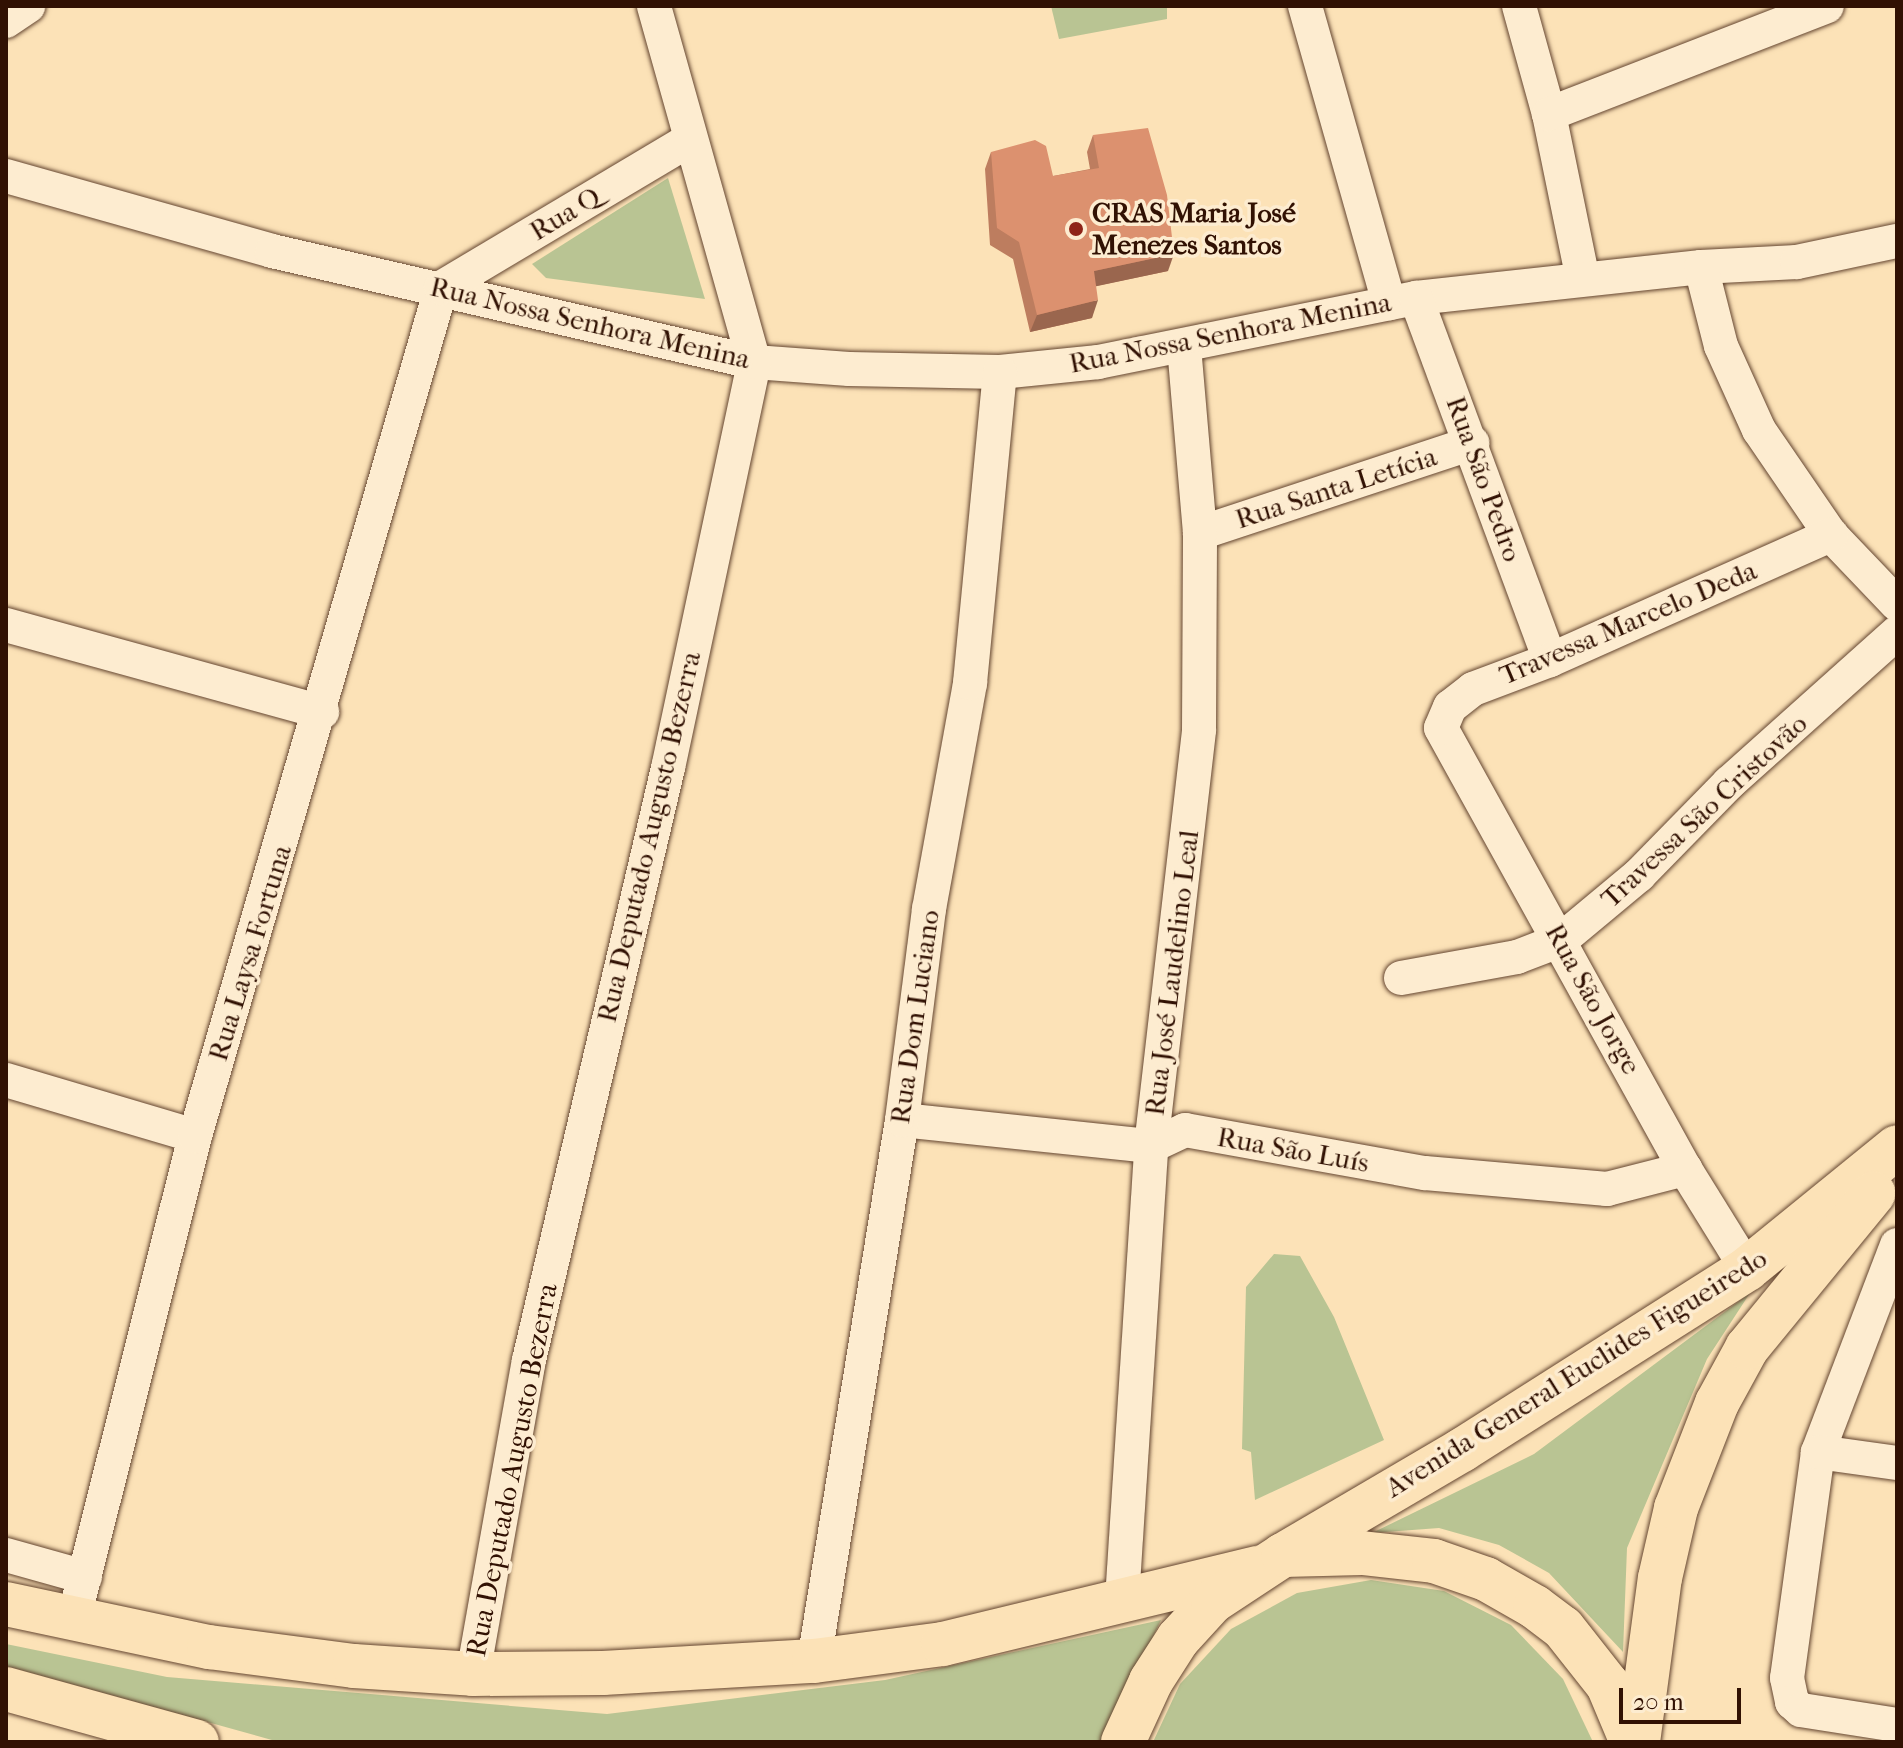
<!DOCTYPE html>
<meta charset="utf-8">
<style>
body{margin:0}
#map{position:relative;width:1903px;height:1748px;overflow:hidden;background:#fce2b7;font-family:"IM FELL French Canon",serif}
div>[style]{position:absolute}
[style*='--x']{left:calc(var(--x)*1px);top:calc(var(--y)*1px);width:calc(var(--w)*1px);rotate:calc(var(--a)*1deg)}
.green>*{inset:0;background:#b9c493}
.roads{filter:drop-shadow(0 0 2px #644530) drop-shadow(0 0 2px #644530)}
.minor>*{height:34px;margin:-17px;padding:0 17px;transform-origin:17px;border-radius:17px;background:#fdecd0}
.primary>*{height:44px;margin:-22px;padding:0 22px;transform-origin:22px;border-radius:22px;background:#fce2b7}
.wall>*{inset:0;background:#bd7d5f}
.shaded-wall>*{inset:0;background:#9a664e}
.building>*{inset:0;background:#dc916f}
.dots>*{width:22px;height:22px;translate:-50% -50%;box-sizing:border-box;border:4px solid #fdecd0;border-radius:50%}
span{translate:-50% -50%;white-space:nowrap;text-align:center;line-height:1.15;-webkit-text-stroke:7px #fdecd0;paint-order:stroke}
.poi-label{font-size:28px;color:#311103;font-weight:700}
.left{translate:0 -50%;text-align:left}
.street-label{font-size:28px;color:#311103}
.frame{position:absolute;inset:0;border:8px solid #311103;pointer-events:none}
.scale{position:absolute;left:1619px;top:1688px;width:122px;height:36px;box-sizing:border-box;border:4px solid #311103;border-top:0;padding-left:10px;font-size:24px;line-height:28px;white-space:nowrap;color:#311103;-webkit-text-stroke:6px #fdecd0;paint-order:stroke}
</style>
<div id="map">
<div class="green">
<i style="clip-path:polygon(1051px 6px,1167px 6px,1167px 19px,1059px 39px)"></i>
<i style="clip-path:polygon(668px 178px,705px 299px,546px 278px,532px 264px)"></i>
<i style="clip-path:polygon(1274px 1254px,1300px 1256px,1334px 1317px,1384px 1440px,1255px 1500px,1251px 1452px,1242px 1449px,1246px 1287px)"></i>
<i style="clip-path:polygon(1750px 1293px,1707px 1359px,1627px 1548px,1623px 1652px,1549px 1573px,1499px 1545px,1439px 1528px,1372px 1533px,1534px 1454px)"></i>
<i style="clip-path:polygon(1371px 1580px,1444px 1591px,1511px 1625px,1563px 1679px,1593px 1742px,1153px 1742px,1180px 1684px,1231px 1629px,1297px 1593px)"></i>
<i style="clip-path:polygon(1161px 1620px,1102px 1742px,279px 1742px,6px 1666px,6px 1644px,167px 1677px,607px 1714px,885px 1680px)"></i>
</div>
<div class="roads">
<div class="minor">
<i style="--x:1305;--y:6;--w:309;--a:74.2"></i>
<i style="--x:1519;--y:6;--w:112;--a:74.5"></i>
<i style="--x:1549;--y:114;--w:168;--a:78.4"></i>
<i style="--x:6;--y:21;--w:27;--a:-34"></i>
<i style="--x:1549;--y:114;--w:298;--a:-21.2"></i>
<i style="--x:6;--y:176;--w:276;--a:15.7"></i>
<i style="--x:272;--y:251;--w:495;--a:13"></i>
<i style="--x:754;--y:362;--w:95;--a:4.2"></i>
<i style="--x:849;--y:369;--w:151;--a:1.1"></i>
<i style="--x:1000;--y:372;--w:99;--a:-5.8"></i>
<i style="--x:1098;--y:362;--w:324;--a:-11.4"></i>
<i style="--x:1416;--y:298;--w:287;--a:-6.2"></i>
<i style="--x:1701;--y:267;--w:96;--a:-3"></i>
<i style="--x:1797;--y:262;--w:102;--a:-11.9"></i>
<i style="--x:1701;--y:267;--w:81;--a:75.8"></i>
<i style="--x:1721;--y:346;--w:92;--a:65.7"></i>
<i style="--x:1759;--y:430;--w:127;--a:55.6"></i>
<i style="--x:1831;--y:535;--w:95;--a:46.3"></i>
<i style="--x:1416;--y:298;--w:386;--a:69.7"></i>
<i style="--x:1200;--y:533;--w:287;--a:-18.3"></i>
<i style="--x:6;--y:625;--w:328;--a:15.4"></i>
<i style="--x:1401;--y:978;--w:118;--a:-10.3"></i>
<i style="--x:1517;--y:957;--w:47;--a:-21.1"></i>
<i style="--x:1561;--y:940;--w:102;--a:-39.8"></i>
<i style="--x:1639;--y:875;--w:129;--a:-45.6"></i>
<i style="--x:1729;--y:783;--w:225;--a:-41.8"></i>
<i style="--x:6;--y:1080;--w:197;--a:16.5"></i>
<i style="--x:902;--y:1120;--w:250;--a:6"></i>
<i style="--x:1151;--y:1146;--w:38;--a:-25"></i>
<i style="--x:1185;--y:1130;--w:244;--a:10.2"></i>
<i style="--x:1425;--y:1173;--w:183;--a:5"></i>
<i style="--x:1607;--y:1189;--w:81;--a:-14.4"></i>
<i style="--x:1897;--y:1245;--w:222;--a:110.9"></i>
<i style="--x:1818;--y:1452;--w:228;--a:97.8"></i>
<i style="--x:1787;--y:1678;--w:25;--a:78"></i>
<i style="--x:1792;--y:1702;--w:12;--a:42"></i>
<i style="--x:1801;--y:1710;--w:97;--a:8.9"></i>
<i style="--x:1747;--y:1269;--w:118;--a:-121.8"></i>
<i style="--x:1685;--y:1169;--w:504;--a:-118.96"></i>
<i style="--x:1441;--y:728;--w:23;--a:-67"></i>
<i style="--x:1450;--y:707;--w:29;--a:-38"></i>
<i style="--x:1473;--y:689;--w:82;--a:-20.6"></i>
<i style="--x:1550;--y:660;--w:308;--a:-24"></i>
<i style="--x:1818;--y:1452;--w:80;--a:7.9"></i>
<i style="--x:6;--y:1555;--w:82;--a:15.6"></i>
<i style="--x:1122;--y:1600;--w:455;--a:-86.3"></i>
<i style="--x:1151;--y:1146;--w:419;--a:-83.4"></i>
<i style="--x:1199;--y:730;--w:197;--a:-89.7"></i>
<i style="--x:1200;--y:533;--w:187;--a:-94.9"></i>
<i style="--x:73;--y:1622;--w:501;--a:-75.91"></i>
<i style="--x:195;--y:1136;--w:883;--a:-73.82"></i>
<i style="--x:441;--y:288;--w:289;--a:-30.8"></i>
<i style="--x:814;--y:1661;--w:548;--a:-80.76"></i>
<i style="--x:902;--y:1120;--w:213;--a:-82.7"></i>
<i style="--x:929;--y:909;--w:230;--a:-79.7"></i>
<i style="--x:970;--y:683;--w:312;--a:-84.5"></i>
<i style="--x:473;--y:1674;--w:319;--a:-79.9"></i>
<i style="--x:529;--y:1360;--w:608;--a:-76.79"></i>
<i style="--x:668;--y:768;--w:415;--a:-78"></i>
<i style="--x:754;--y:362;--w:370;--a:-105.7"></i>
</div>
<div class="primary">
<i style="--x:1283;--y:1555;--w:208;--a:-30.4"></i>
<i style="--x:1462;--y:1450;--w:338;--a:-32.4"></i>
<i style="--x:1747;--y:1269;--w:193;--a:-39.1"></i>
<i style="--x:6;--y:1604;--w:208;--a:12"></i>
<i style="--x:209;--y:1647;--w:146;--a:7.5"></i>
<i style="--x:354;--y:1666;--w:119;--a:3.8"></i>
<i style="--x:473;--y:1674;--w:130;--a:-0.4"></i>
<i style="--x:603;--y:1673;--w:211;--a:-3.3"></i>
<i style="--x:814;--y:1661;--w:130;--a:-7.5"></i>
<i style="--x:943;--y:1644;--w:324;--a:-13.6"></i>
<i style="--x:6;--y:1689;--w:198;--a:15.5"></i>
<i style="--x:1123;--y:1742;--w:67;--a:-65.3"></i>
<i style="--x:1151;--y:1681;--w:50;--a:-57.3"></i>
<i style="--x:1178;--y:1639;--w:52;--a:-47.4"></i>
<i style="--x:1213;--y:1601;--w:84;--a:-33.3"></i>
<i style="--x:1283;--y:1555;--w:79;--a:-1.5"></i>
<i style="--x:1362;--y:1553;--w:72;--a:6.3"></i>
<i style="--x:1434;--y:1561;--w:55;--a:19.1"></i>
<i style="--x:1486;--y:1579;--w:56;--a:29.7"></i>
<i style="--x:1535;--y:1607;--w:35;--a:37"></i>
<i style="--x:1563;--y:1628;--w:73;--a:51.7"></i>
<i style="--x:1608;--y:1685;--w:62;--a:67.2"></i>
<i style="--x:1638;--y:1742;--w:165;--a:-82.4"></i>
<i style="--x:1660;--y:1578;--w:72;--a:-77.1"></i>
<i style="--x:1676;--y:1508;--w:113;--a:-68.7"></i>
<i style="--x:1717;--y:1403;--w:63;--a:-61.4"></i>
<i style="--x:1747;--y:1348;--w:200;--a:-50.7"></i>
</div>
</div>
<div class="wall">
<i style="clip-path:polygon(1093px 135px,1168px 271px,1096px 286px,1092px 318px,1030px 332px,1013px 259px,990px 245px,985px 169px,991px 152px,1053px 176px,1090px 169px,1087px 152px)"></i>
</div>
<div class="shaded-wall">
<i style="clip-path:polygon(1174px 254px,1168px 271px,1088px 288px,1094px 271px)"></i>
<i style="clip-path:polygon(1098px 300px,1092px 318px,1030px 332px,1037px 315px)"></i>
</div>
<div class="building">
<i style="clip-path:polygon(1148px 128px,1167px 195px,1174px 254px,1094px 271px,1098px 300px,1037px 315px,1019px 242px,997px 228px,991px 152px,1035px 140px,1046px 146px,1053px 176px,1099px 168px,1093px 135px)"></i>
</div>
<div class="dots">
<i style="left:1076px;top:229px;background:#8f2418"></i>
</div>
<div class="poi-label">
<span class="left" style="left:1092px;top:229px">CRAS Maria José<br>Menezes Santos</span>
</div>
<div class="street-label">
<span style="left:565px;top:214px;rotate:-31deg">Rua Q</span>
<span style="left:590px;top:323px;rotate:13deg">Rua Nossa Senhora Menina</span>
<span style="left:1230px;top:333px;rotate:-11deg">Rua Nossa Senhora Menina</span>
<span style="left:1484px;top:479px;rotate:70deg">Rua São Pedro</span>
<span style="left:1336px;top:488px;rotate:-18deg">Rua Santa Letícia</span>
<span style="left:1628px;top:623px;rotate:-23deg">Travessa Marcelo Deda</span>
<span style="left:1704px;top:811px;rotate:-43deg">Travessa São Cristovão</span>
<span style="left:649px;top:837px;rotate:-77deg">Rua Deputado Augusto Bezerra</span>
<span style="left:250px;top:953px;rotate:-73deg">Rua Laysa Fortuna</span>
<span style="left:1172px;top:973px;rotate:-83deg">Rua José Laudelino Leal</span>
<span style="left:1593px;top:999px;rotate:61deg">Rua São Jorge</span>
<span style="left:915px;top:1017px;rotate:-82deg">Rua Dom Luciano</span>
<span style="left:1293px;top:1150px;rotate:10deg">Rua São Luís</span>
<span style="left:1576px;top:1373px;rotate:-32deg">Avenida General Euclides Figueiredo</span>
<span style="left:512px;top:1470px;rotate:-79deg">Rua Deputado Augusto Bezerra</span>
</div>
<div class="frame"></div>
<div class="scale">20 m</div>
</div>
